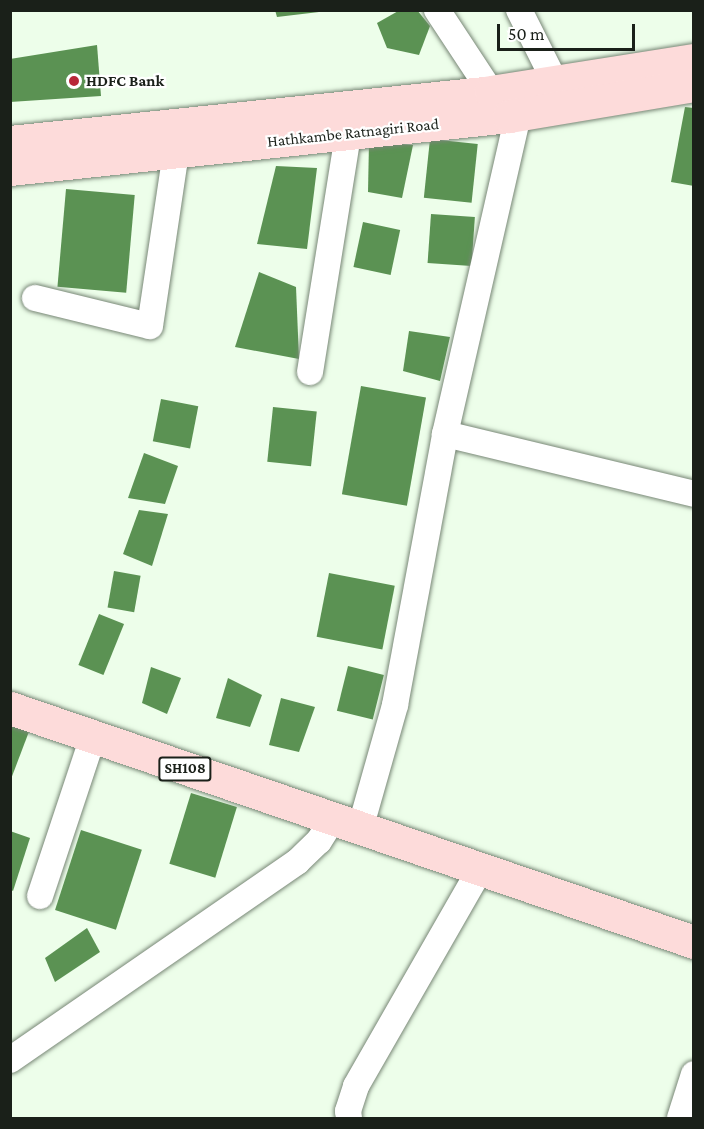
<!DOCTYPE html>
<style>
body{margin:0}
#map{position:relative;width:704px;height:1129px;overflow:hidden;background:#edfeea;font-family:"Crimson Pro",serif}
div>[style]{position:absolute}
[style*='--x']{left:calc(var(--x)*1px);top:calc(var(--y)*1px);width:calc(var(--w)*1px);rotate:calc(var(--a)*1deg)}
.building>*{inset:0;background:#5b9253;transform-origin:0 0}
.roads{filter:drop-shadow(0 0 2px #788776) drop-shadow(0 0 2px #788776)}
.minor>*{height:26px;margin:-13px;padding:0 13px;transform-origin:13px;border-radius:13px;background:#fff}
.major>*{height:33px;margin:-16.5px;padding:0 16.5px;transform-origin:16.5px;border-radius:16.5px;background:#fddbda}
.dots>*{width:16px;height:16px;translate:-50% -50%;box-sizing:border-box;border:3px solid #fff;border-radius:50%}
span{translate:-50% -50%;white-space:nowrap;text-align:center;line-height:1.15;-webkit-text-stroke:4.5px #fff;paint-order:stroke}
.shield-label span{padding:2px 4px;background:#fff;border:2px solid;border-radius:4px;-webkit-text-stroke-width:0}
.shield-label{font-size:15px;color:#1a2019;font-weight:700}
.poi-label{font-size:16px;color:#1a2019;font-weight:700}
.left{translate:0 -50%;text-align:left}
.street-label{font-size:16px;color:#1a2019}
.frame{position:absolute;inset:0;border:12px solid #1a2019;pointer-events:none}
.scale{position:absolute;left:497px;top:24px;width:138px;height:27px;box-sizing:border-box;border:3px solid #1a2019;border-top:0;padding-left:8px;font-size:18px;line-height:21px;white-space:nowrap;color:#1a2019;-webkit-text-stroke:4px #fff;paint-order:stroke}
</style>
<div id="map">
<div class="building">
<i style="clip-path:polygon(275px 10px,319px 10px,319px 12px,277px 17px)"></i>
<i style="clip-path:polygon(400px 10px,417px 10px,430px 26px,419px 55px,387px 48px,377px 23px)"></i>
<i style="clip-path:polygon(97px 45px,101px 96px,10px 102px,10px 59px)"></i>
<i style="clip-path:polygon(685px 107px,694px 108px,694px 186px,671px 182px)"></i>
<i style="left:430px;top:139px;width:48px;height:59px;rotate:6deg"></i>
<i style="clip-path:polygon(369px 142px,413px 145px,402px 198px,368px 192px)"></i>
<i style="clip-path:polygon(276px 166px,317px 168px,307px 249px,257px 244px)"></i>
<i style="left:66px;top:189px;width:69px;height:98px;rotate:5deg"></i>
<i style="left:431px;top:214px;width:44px;height:49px;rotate:4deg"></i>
<i style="left:363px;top:222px;width:38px;height:46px;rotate:12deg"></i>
<i style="clip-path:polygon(259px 272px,296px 287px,299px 359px,235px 347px)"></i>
<i style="clip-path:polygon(409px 331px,450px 337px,440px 381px,403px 371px)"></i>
<i style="left:361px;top:386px;width:66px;height:110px;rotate:10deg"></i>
<i style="left:161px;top:399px;width:38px;height:43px;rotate:11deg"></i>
<i style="left:273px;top:407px;width:44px;height:55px;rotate:6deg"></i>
<i style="clip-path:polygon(144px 453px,178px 466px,165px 504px,128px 498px)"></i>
<i style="clip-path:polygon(139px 510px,168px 514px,152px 566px,123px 554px)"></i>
<i style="left:114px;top:571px;width:27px;height:37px;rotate:10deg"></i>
<i style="left:329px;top:573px;width:67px;height:65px;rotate:11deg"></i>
<i style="left:99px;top:614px;width:27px;height:55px;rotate:22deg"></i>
<i style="left:348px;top:666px;width:37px;height:46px;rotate:14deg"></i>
<i style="clip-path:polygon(151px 667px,181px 678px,167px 714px,142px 703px)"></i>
<i style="clip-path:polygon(228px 678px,262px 695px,250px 727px,216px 718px)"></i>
<i style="clip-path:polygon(281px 698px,315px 707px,299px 752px,269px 745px)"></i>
<i style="clip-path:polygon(10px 713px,33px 721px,11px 779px,10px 779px)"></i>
<i style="left:191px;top:793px;width:48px;height:74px;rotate:17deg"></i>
<i style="left:81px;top:830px;width:64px;height:84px;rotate:18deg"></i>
<i style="clip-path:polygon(10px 831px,30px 838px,13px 891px,10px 889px)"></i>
<i style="clip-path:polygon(87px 928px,100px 952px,55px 982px,45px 958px)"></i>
</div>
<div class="roads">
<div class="minor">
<i style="--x:437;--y:10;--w:98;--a:56.6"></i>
<i style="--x:519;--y:10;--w:80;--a:63.4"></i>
<i style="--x:35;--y:298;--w:118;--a:13.7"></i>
<i style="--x:150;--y:326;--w:176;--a:-81.5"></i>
<i style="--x:310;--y:372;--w:241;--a:-80.9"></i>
<i style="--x:445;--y:434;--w:256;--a:13.5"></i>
<i style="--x:360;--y:829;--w:129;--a:-74.2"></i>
<i style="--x:395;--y:705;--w:276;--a:-79.5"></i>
<i style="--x:445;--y:434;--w:328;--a:-77.1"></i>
<i style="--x:40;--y:896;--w:168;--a:-71.6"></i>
<i style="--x:10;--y:1060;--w:349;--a:-34.6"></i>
<i style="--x:297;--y:862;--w:30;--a:-44"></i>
<i style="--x:319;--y:841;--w:25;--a:-58"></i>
<i style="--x:349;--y:1118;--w:7;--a:-98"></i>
<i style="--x:348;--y:1111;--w:26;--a:-72"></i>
<i style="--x:356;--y:1086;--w:251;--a:-60.2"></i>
<i style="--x:680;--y:1118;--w:46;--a:-72.3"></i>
</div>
<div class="major">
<i style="--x:10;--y:142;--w:484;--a:-5.9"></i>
<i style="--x:491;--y:92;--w:206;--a:-9"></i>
<i style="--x:10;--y:169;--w:502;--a:-6.06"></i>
<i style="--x:509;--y:116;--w:188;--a:-9.5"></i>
<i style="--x:10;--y:708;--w:723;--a:18.89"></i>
</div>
</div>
<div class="dots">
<i style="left:74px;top:81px;background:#b82738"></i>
</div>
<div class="shield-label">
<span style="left:185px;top:769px">SH108</span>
</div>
<div class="poi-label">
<span class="left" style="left:86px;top:81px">HDFC Bank</span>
</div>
<div class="street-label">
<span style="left:353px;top:133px;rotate:-6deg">Hathkambe Ratnagiri Road</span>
</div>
<div class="frame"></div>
<div class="scale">50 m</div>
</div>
